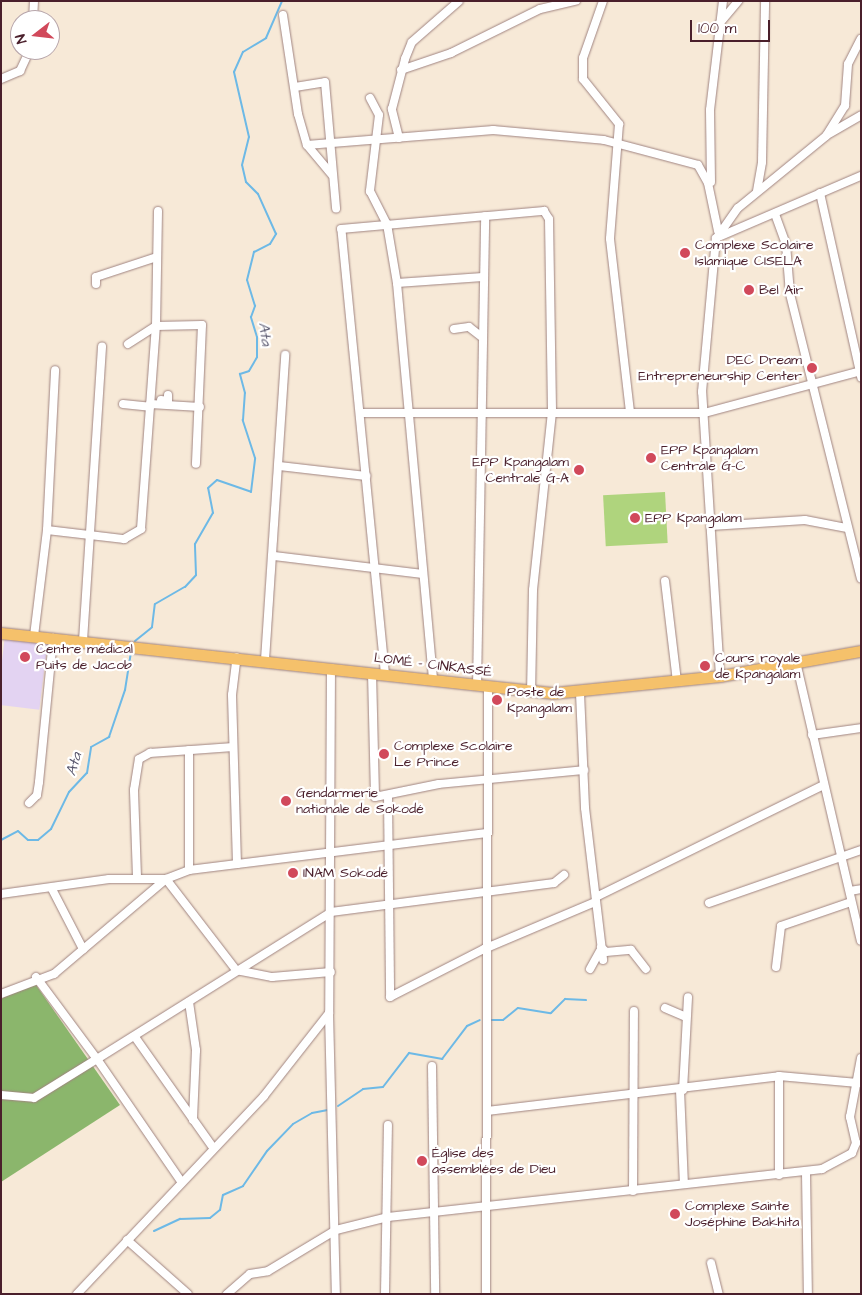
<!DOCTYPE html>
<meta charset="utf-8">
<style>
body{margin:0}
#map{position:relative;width:862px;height:1295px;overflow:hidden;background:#f7e9d7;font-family:"Architects Daughter",sans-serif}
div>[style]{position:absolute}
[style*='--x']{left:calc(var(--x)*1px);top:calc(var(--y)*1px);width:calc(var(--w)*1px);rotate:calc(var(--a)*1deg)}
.built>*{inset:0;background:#e3d3f2;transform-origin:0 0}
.green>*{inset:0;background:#afd47d;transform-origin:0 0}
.forest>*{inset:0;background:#8bb66c}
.stream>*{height:2px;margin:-1px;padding:0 1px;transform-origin:1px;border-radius:1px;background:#6db9e6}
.roads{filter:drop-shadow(0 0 1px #a08481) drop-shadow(0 0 1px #a08481)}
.minor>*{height:8px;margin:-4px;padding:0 4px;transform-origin:4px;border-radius:4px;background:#fff}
.highway>*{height:11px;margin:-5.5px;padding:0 5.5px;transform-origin:5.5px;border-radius:5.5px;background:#f5c16b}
.dots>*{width:14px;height:14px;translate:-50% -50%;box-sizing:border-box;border:2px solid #fff;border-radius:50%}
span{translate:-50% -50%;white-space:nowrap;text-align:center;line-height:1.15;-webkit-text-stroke:4.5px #fff;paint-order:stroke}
.poi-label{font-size:14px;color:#4a1f2b}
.left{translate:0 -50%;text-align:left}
.right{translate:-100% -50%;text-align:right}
.street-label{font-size:14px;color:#4a1f2b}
.water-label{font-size:15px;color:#56556c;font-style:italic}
.frame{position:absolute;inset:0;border:2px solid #4a1f2b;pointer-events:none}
.north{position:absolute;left:10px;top:10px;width:50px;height:50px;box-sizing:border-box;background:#fff;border:1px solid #b7a5aa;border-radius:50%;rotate:254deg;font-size:14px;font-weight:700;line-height:20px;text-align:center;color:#4a1f2b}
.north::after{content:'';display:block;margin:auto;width:18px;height:22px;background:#d1495b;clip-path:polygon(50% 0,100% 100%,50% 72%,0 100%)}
.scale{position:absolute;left:690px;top:20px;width:80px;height:22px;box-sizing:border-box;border:2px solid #4a1f2b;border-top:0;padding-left:6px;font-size:15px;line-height:18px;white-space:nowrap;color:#4a1f2b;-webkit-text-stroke:4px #fff;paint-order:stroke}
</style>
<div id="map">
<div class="built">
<i style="left:5px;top:636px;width:43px;height:69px;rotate:7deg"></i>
</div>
<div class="green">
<i style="left:665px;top:492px;width:51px;height:62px;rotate:87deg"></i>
</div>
<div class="forest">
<i style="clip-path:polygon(34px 982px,120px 1105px,1px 1182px,1px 999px)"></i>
</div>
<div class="stream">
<i style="--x:135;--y:641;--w:22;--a:-39"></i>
<i style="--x:152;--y:627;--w:23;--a:-83"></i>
<i style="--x:155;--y:604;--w:34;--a:-30"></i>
<i style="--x:185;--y:587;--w:16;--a:-47"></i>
<i style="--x:196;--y:575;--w:31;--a:-92"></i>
<i style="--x:195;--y:544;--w:36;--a:-60"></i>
<i style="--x:213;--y:513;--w:25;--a:-101"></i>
<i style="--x:208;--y:488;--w:12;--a:-42"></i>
<i style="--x:217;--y:480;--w:36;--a:19"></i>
<i style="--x:251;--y:492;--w:34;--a:-83"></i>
<i style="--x:255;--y:458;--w:40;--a:-108"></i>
<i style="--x:243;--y:420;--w:27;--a:-86"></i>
<i style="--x:245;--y:393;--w:20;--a:-105"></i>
<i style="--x:240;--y:374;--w:9;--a:-18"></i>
<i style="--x:249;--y:371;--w:16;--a:-60"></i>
<i style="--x:257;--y:357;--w:20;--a:-90"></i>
<i style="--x:257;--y:337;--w:21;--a:-107"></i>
<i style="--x:251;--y:317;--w:12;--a:-70"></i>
<i style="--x:255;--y:306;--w:27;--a:-107"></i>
<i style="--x:247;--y:280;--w:29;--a:-76"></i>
<i style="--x:254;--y:252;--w:18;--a:-27"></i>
<i style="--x:270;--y:244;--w:12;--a:-59"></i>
<i style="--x:276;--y:234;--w:44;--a:-114.2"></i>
<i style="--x:258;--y:194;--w:17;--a:-135"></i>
<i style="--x:246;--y:182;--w:17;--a:-103"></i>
<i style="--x:242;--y:165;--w:29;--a:-76"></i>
<i style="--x:249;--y:137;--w:67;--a:-103"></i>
<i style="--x:234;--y:72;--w:22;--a:-66"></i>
<i style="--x:243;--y:52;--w:27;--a:-31"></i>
<i style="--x:266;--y:38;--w:40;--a:-66.6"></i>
<i style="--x:1;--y:840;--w:19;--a:-28"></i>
<i style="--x:18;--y:831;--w:13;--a:42"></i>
<i style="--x:28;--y:840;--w:10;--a:0"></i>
<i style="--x:38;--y:840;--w:17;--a:-40"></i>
<i style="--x:51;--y:829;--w:41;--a:-64.1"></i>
<i style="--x:69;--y:792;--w:26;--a:-47"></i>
<i style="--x:87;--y:773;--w:26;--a:-81"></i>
<i style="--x:91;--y:747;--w:21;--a:-29"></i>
<i style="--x:109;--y:737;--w:50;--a:-71.2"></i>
<i style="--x:125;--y:690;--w:38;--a:-81"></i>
<i style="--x:489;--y:1020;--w:14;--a:0"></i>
<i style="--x:503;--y:1020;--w:19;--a:-39"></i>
<i style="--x:518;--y:1008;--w:33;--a:9"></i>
<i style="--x:551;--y:1013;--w:20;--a:-45"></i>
<i style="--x:565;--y:999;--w:21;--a:3"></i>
<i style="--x:338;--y:1106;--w:30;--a:-34"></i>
<i style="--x:363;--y:1089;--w:20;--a:-6"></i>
<i style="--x:383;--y:1087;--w:43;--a:-52.6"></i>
<i style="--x:409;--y:1053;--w:34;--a:10"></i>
<i style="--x:442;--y:1059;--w:41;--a:-52.9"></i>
<i style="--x:467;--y:1026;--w:14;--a:-25"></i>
<i style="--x:154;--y:1231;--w:29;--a:-25"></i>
<i style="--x:180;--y:1219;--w:30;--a:-2"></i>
<i style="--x:210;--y:1218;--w:13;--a:-39"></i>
<i style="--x:220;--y:1210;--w:15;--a:-79"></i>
<i style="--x:223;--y:1195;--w:22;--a:-24"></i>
<i style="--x:243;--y:1186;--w:42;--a:-55.6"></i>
<i style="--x:267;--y:1151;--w:37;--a:-46"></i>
<i style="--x:293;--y:1124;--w:22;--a:-30"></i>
<i style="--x:312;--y:1113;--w:16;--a:-11"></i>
</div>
<div class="roads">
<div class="minor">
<i style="--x:603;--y:1;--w:60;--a:109.3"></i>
<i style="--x:583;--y:58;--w:21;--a:90"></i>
<i style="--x:583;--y:79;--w:58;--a:51.3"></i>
<i style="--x:619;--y:124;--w:115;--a:94.5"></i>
<i style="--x:610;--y:239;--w:173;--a:83.4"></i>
<i style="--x:283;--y:15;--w:100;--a:81.4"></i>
<i style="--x:298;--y:114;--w:32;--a:74"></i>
<i style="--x:307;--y:145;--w:187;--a:-4.6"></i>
<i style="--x:493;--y:130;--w:111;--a:5.1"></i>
<i style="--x:604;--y:140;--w:97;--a:14.9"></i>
<i style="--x:698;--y:165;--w:21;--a:61"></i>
<i style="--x:708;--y:183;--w:49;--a:78.2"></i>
<i style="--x:33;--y:20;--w:19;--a:-87"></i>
<i style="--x:719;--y:24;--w:30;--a:-50"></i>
<i style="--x:401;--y:70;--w:53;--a:-18.8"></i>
<i style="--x:451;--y:53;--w:99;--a:-26.3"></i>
<i style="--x:540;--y:9;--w:37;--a:-13"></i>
<i style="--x:1;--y:79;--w:21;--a:-23"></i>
<i style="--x:20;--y:71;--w:23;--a:-65"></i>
<i style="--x:295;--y:87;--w:30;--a:-9"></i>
<i style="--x:325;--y:82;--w:127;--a:85"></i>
<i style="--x:370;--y:98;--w:19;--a:62"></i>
<i style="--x:379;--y:115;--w:77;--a:96.8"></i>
<i style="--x:370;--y:191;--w:37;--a:63"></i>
<i style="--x:387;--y:224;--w:60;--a:80.4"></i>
<i style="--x:397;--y:283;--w:399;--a:84.8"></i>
<i style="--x:827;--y:135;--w:39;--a:-30"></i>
<i style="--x:399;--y:138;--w:30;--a:-104"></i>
<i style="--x:392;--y:109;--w:52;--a:-75.4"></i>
<i style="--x:405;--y:59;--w:18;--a:-68"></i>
<i style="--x:412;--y:42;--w:62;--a:-41.1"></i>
<i style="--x:307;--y:145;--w:39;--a:50"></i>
<i style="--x:711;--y:182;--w:72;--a:-90.8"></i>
<i style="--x:710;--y:110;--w:110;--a:-83.2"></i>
<i style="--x:757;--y:191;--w:29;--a:-80"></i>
<i style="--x:762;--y:162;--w:161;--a:-88.9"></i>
<i style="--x:820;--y:193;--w:189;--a:77.4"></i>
<i style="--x:775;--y:214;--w:32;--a:70"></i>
<i style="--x:786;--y:244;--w:50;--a:85.4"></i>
<i style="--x:790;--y:294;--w:293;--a:76"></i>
<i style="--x:716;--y:238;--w:158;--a:-23.2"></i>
<i style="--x:397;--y:283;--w:86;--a:-4"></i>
<i style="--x:96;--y:284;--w:7;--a:-90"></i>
<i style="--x:96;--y:277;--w:64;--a:-18.2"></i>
<i style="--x:454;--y:329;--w:15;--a:-8"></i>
<i style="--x:469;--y:327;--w:16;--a:38"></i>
<i style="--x:128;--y:344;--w:33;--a:-33"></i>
<i style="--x:156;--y:326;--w:46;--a:-1.2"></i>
<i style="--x:202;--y:325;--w:139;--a:92.5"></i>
<i style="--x:161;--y:400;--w:7;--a:8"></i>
<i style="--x:168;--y:401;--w:6;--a:-90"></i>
<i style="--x:123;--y:404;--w:27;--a:6"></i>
<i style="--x:150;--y:404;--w:50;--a:3.4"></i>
<i style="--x:360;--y:413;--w:344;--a:0"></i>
<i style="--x:704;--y:413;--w:163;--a:-15"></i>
<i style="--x:279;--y:466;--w:88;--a:6.6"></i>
<i style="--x:711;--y:526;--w:94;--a:-3.7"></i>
<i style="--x:805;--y:520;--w:43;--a:10.8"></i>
<i style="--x:47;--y:530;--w:78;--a:6.7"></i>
<i style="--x:124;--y:539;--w:20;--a:-30"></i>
<i style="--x:141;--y:529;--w:204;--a:-85.8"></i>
<i style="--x:156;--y:326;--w:115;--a:-89"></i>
<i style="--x:274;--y:556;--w:150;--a:6.9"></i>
<i style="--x:665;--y:581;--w:101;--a:83.2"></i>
<i style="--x:34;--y:636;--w:107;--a:-83"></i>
<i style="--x:47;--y:530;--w:160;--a:-87.1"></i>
<i style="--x:83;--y:641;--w:295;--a:-86.3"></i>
<i style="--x:265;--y:660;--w:306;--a:-86.2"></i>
<i style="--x:796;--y:662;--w:286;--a:76.9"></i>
<i style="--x:331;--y:668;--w:345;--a:90.3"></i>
<i style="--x:329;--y:1013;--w:281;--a:88.6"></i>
<i style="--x:372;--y:673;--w:124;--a:88.6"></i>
<i style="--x:375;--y:797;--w:65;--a:-11.5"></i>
<i style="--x:439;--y:784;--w:146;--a:-5.5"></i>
<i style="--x:385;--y:674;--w:447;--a:-95.6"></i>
<i style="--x:341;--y:229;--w:204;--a:-5.1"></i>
<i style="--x:544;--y:211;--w:9;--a:58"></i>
<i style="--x:549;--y:219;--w:193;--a:89.1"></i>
<i style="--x:552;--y:412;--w:179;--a:96.1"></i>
<i style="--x:533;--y:590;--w:101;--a:91.1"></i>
<i style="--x:720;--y:676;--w:285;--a:-93.6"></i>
<i style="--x:702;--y:392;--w:154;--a:-84.8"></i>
<i style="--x:716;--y:239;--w:38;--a:-55"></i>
<i style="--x:738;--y:208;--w:114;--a:-39.3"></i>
<i style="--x:826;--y:136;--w:36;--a:-58"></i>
<i style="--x:845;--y:106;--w:42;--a:-85.9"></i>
<i style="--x:848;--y:64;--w:28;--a:-63"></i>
<i style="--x:477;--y:686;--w:470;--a:-89"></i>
<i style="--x:580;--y:693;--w:115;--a:87.5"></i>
<i style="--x:585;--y:808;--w:153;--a:83.2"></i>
<i style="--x:812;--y:735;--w:49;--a:-8.1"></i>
<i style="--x:388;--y:796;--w:201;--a:89.4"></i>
<i style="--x:390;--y:997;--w:106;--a:-27.1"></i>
<i style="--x:484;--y:949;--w:121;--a:-22.9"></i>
<i style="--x:29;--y:803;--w:11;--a:-45"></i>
<i style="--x:37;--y:795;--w:13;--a:-81"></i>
<i style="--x:39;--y:782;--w:145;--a:-84.4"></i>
<i style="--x:237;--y:864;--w:169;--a:-91.7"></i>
<i style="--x:232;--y:695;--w:38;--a:-83"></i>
<i style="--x:189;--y:870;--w:120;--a:-90"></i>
<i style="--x:137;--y:877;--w:87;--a:-92"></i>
<i style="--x:134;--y:790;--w:31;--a:-81"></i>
<i style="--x:139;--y:759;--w:13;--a:-29"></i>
<i style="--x:150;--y:753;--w:83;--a:-4.1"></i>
<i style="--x:52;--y:889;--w:68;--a:62.7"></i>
<i style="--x:850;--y:891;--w:11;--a:-10"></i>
<i style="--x:1;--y:894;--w:109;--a:-7.9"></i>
<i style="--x:109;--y:879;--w:57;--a:0"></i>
<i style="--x:166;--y:879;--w:115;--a:52.4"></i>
<i style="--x:236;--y:970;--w:37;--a:11"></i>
<i style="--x:272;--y:977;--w:59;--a:-4.8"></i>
<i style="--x:596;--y:897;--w:254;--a:-26.2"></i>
<i style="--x:709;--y:903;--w:161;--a:-19.2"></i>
<i style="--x:601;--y:947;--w:7;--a:45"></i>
<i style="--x:606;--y:952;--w:25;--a:-5"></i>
<i style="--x:631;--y:950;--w:24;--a:52"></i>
<i style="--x:776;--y:967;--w:41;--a:-83"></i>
<i style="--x:781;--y:926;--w:74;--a:-18.9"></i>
<i style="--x:590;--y:969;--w:21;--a:-61"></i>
<i style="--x:36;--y:977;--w:102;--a:53.4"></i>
<i style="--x:97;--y:1059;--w:276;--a:-32.1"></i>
<i style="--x:331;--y:912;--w:225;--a:-7.4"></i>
<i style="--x:554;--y:883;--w:13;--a:-39"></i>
<i style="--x:1;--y:994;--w:57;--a:-20.7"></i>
<i style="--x:54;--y:974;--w:147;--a:-40.3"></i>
<i style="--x:166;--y:879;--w:25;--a:-21"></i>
<i style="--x:189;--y:870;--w:298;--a:-7.1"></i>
<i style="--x:189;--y:1002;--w:49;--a:81.7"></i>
<i style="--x:196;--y:1050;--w:70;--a:92.5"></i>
<i style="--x:665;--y:1008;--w:21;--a:23"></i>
<i style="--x:135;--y:1037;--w:133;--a:54.8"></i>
<i style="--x:432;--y:1066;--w:228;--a:89.2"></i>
<i style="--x:680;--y:1090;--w:94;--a:87.6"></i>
<i style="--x:683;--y:1090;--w:93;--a:-86.9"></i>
<i style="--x:1;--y:1095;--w:33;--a:5"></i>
<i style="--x:34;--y:1098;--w:74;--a:-31.8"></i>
<i style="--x:97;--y:1059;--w:148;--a:55.5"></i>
<i style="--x:487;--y:1111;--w:294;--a:-6.8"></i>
<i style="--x:779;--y:1076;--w:79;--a:5.1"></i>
<i style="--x:806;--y:1173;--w:121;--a:89.1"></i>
<i style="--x:779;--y:1175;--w:99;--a:-90"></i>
<i style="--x:633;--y:1191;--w:180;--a:-89.7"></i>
<i style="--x:127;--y:1240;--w:81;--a:41.5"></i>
<i style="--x:711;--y:1263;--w:32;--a:76"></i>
<i style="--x:77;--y:1294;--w:272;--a:-46.6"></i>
<i style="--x:264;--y:1096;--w:105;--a:-51.9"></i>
<i style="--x:227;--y:1294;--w:30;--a:-41"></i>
<i style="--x:250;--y:1274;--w:18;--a:-9"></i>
<i style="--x:268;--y:1271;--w:79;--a:-31.1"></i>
<i style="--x:336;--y:1230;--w:54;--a:-14"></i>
<i style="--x:388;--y:1217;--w:437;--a:-6.3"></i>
<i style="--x:822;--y:1169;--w:34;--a:-28"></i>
<i style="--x:852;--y:1153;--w:11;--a:-68"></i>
<i style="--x:856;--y:1143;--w:27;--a:-103"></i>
<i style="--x:850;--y:1117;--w:60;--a:-79.4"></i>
<i style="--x:385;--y:1294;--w:169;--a:-89"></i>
<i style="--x:486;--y:1294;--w:607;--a:-89.81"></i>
</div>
<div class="highway">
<i style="--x:1;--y:633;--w:555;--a:6.2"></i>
<i style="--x:553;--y:693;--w:168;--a:-5.8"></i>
<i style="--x:720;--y:676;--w:143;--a:-10.1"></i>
</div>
</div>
<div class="dots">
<i style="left:685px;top:253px;background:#d1495b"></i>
<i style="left:749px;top:290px;background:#d1495b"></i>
<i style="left:812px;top:368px;background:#d1495b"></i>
<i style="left:651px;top:458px;background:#d1495b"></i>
<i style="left:579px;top:470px;background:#d1495b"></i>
<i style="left:635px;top:518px;background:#d1495b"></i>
<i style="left:25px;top:657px;background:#d1495b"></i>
<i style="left:705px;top:666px;background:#d1495b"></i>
<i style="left:497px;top:700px;background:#d1495b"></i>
<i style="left:384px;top:754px;background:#d1495b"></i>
<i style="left:286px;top:801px;background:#d1495b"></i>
<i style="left:293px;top:873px;background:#d1495b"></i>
<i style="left:422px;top:1161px;background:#d1495b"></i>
<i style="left:675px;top:1214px;background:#d1495b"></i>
</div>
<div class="poi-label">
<span class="left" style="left:695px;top:253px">Complexe Scolaire<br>Islamique CISELA</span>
<span class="left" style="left:759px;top:290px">Bel Air</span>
<span class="right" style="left:802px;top:368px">DEC Dream<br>Entrepreneurship Center</span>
<span class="left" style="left:661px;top:458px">EPP Kpangalam<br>Centrale G-C</span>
<span class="right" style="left:569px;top:470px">EPP Kpangalam<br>Centrale G-A</span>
<span class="left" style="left:645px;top:518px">EPP Kpangalam</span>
<span class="left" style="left:36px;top:657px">Centre médical<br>Puits de Jacob</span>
<span class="left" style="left:715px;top:666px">Cours royale<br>de Kpangalam</span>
<span class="left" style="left:507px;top:700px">Poste de<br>Kpangalam</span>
<span class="left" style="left:394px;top:754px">Complexe Scolaire<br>Le Prince</span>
<span class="left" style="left:296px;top:801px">Gendarmerie<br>nationale de Sokodé</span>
<span class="left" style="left:303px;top:873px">INAM Sokodé</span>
<span class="left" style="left:432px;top:1161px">Église des<br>assemblées de Dieu</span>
<span class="left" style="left:685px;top:1214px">Complexe Sainte<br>Joséphine Bakhita</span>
</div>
<div class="street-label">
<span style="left:433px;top:665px;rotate:7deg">LOMÉ - CINKASSÉ</span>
</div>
<div class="water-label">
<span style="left:265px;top:334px;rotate:82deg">Ata</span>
<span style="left:74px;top:764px;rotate:-73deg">Ata</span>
</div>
<div class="frame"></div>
<div class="north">N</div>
<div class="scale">100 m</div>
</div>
